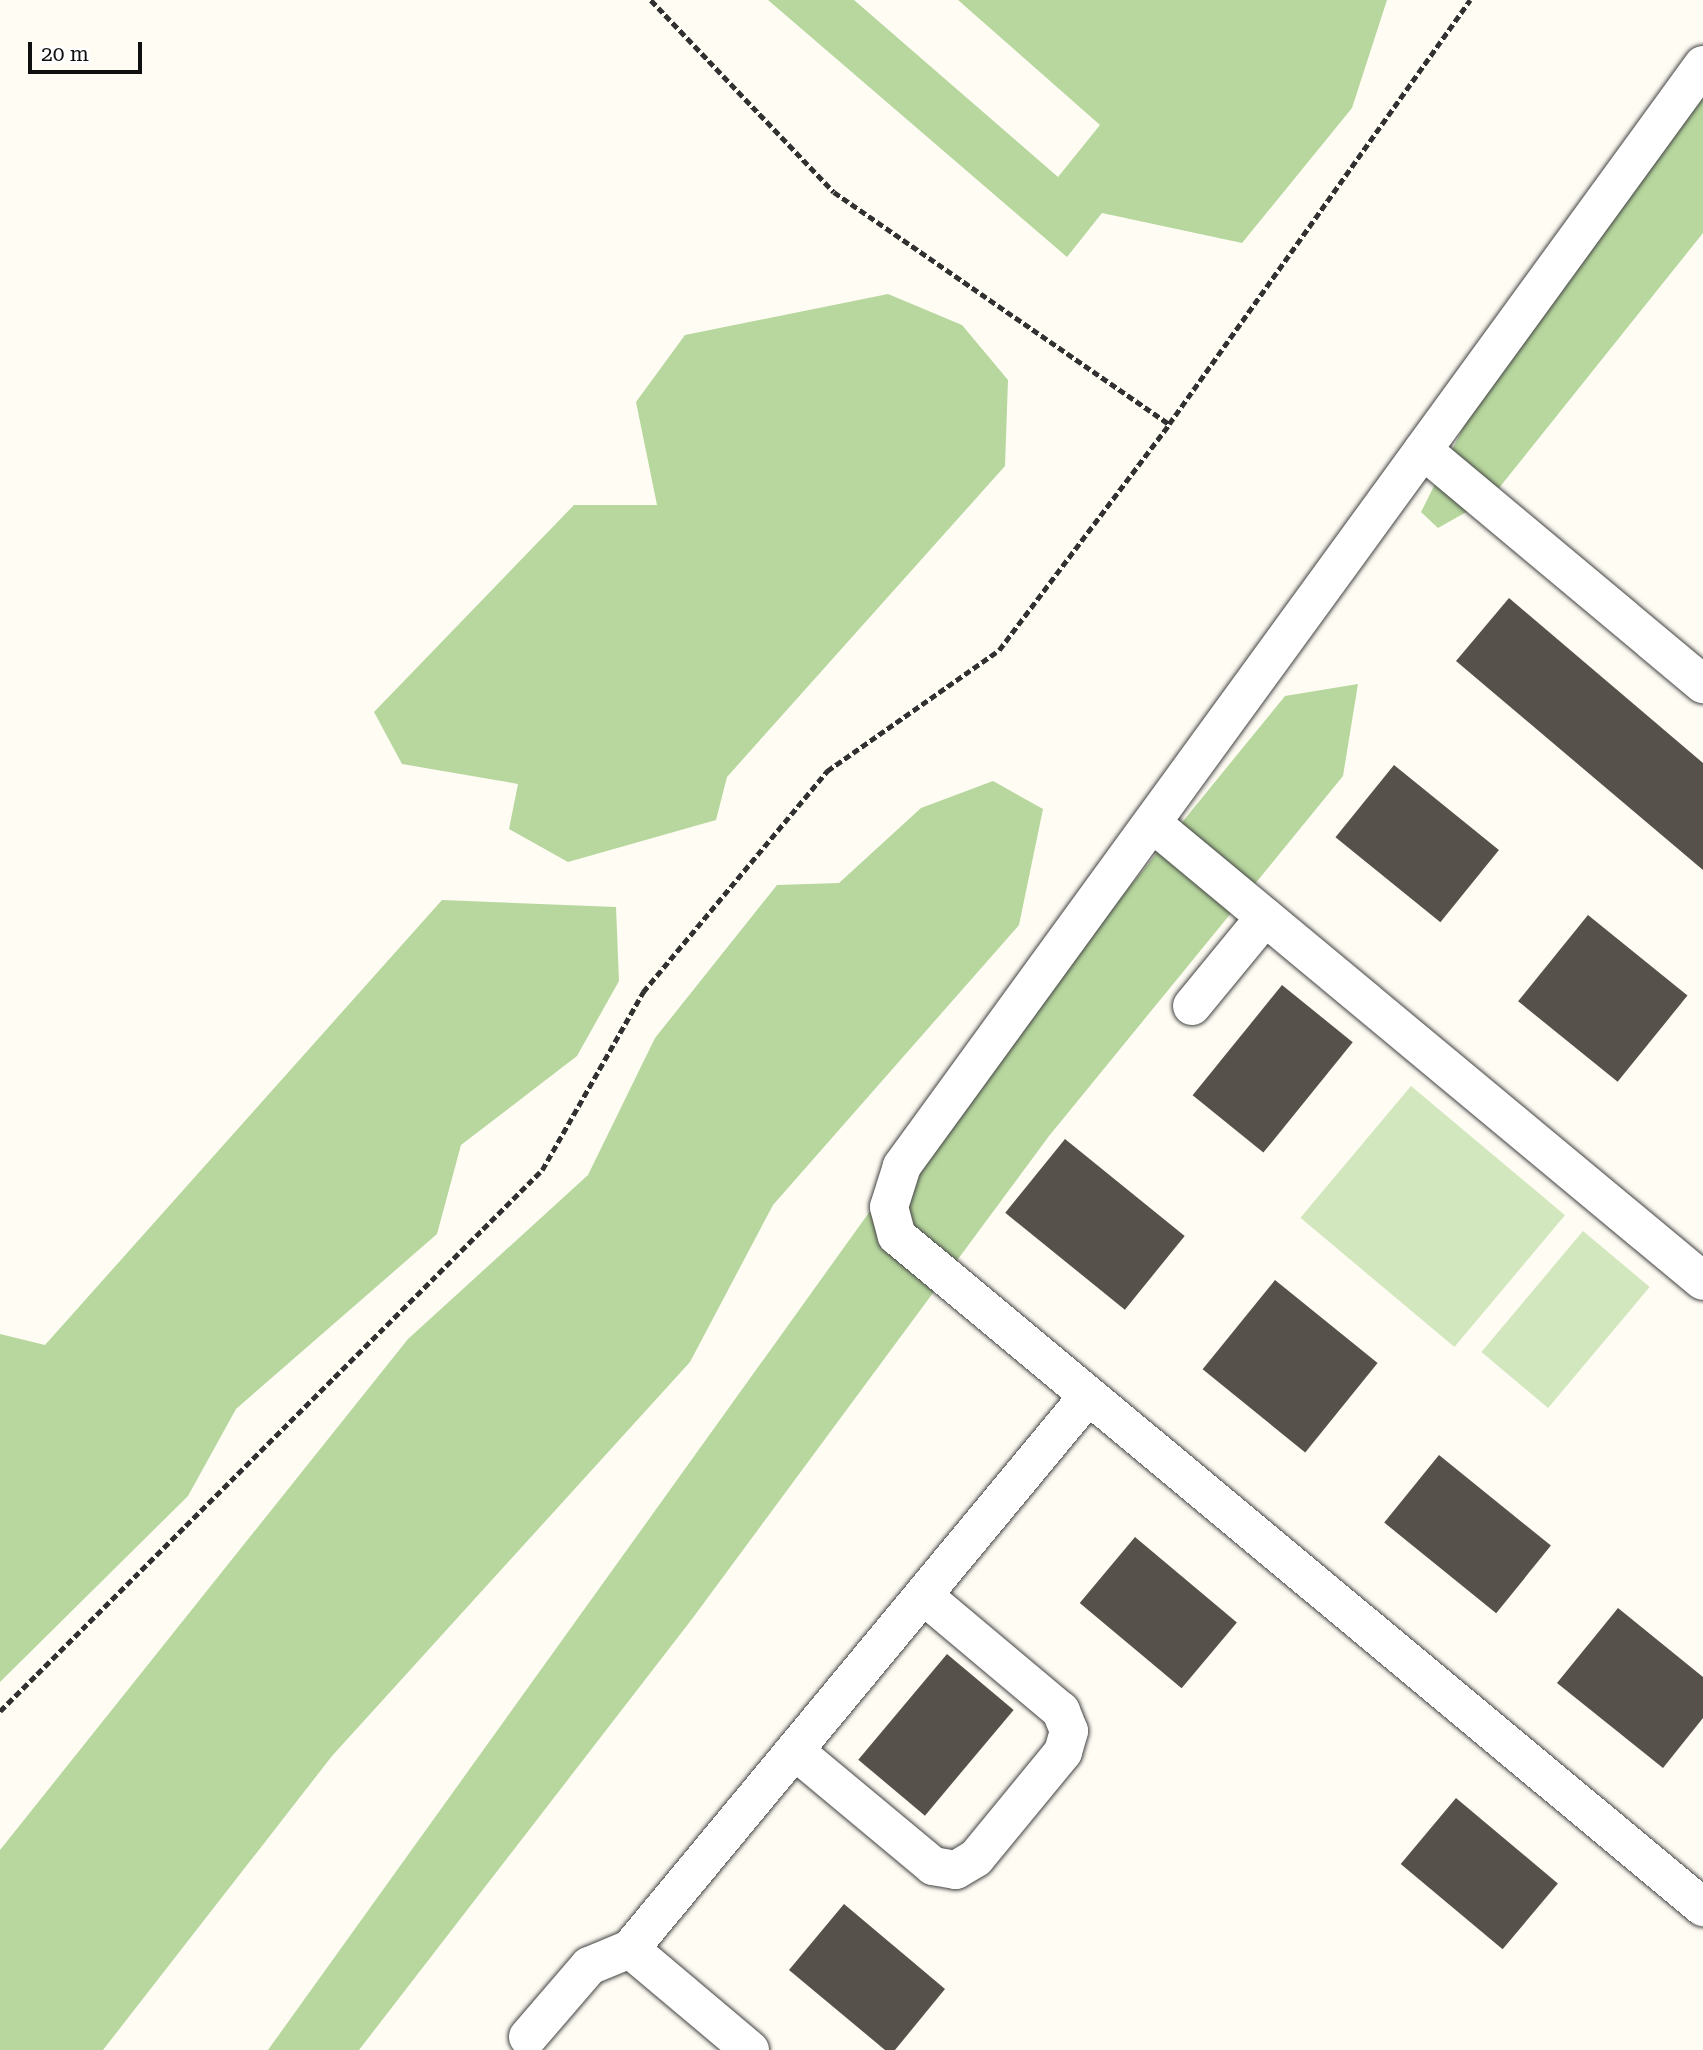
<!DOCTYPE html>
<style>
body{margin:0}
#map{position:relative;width:1703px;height:2050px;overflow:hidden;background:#fefcf3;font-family:"Roboto Serif",serif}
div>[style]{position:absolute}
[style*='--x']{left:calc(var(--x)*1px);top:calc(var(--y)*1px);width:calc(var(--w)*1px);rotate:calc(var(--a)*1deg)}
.green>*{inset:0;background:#d2e7be;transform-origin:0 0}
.forest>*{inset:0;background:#b7d79e}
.building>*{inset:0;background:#57514c;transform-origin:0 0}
.path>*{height:4.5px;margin-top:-2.25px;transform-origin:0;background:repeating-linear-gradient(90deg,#313131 0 7px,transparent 0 10.5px)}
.roads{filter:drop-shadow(0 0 2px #424242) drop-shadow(0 0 2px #424242)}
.minor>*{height:38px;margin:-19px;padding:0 19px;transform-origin:19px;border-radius:19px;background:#fff}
span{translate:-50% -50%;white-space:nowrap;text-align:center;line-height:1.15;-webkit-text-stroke:7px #fff;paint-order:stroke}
.scale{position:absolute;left:28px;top:42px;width:114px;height:32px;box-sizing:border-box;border:4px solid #0f0f0f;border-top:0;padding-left:9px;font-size:21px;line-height:24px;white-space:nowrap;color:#0f0f0f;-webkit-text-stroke:5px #fff;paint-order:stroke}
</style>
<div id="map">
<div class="green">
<i style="left:1411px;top:1086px;width:201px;height:172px;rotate:40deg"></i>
<i style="left:1583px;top:1231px;width:87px;height:158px;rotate:40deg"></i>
</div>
<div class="forest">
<i style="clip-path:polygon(768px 0,854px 0,1058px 177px,1100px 125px,958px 0,1387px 0,1352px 108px,1242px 243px,1102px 213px,1067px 257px)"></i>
<i style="clip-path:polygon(1703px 97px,1703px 233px,1491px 498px,1438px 528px,1421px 512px,1480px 394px)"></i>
<i style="clip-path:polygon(888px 294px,962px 325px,1008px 380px,1005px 466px,727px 777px,716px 820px,568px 862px,509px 829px,518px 784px,402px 764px,374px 712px,574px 505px,657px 505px,636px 402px,685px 335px)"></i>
<i style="clip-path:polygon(1358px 684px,1343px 776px,1049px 1136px,692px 1619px,359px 2050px,268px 2050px,906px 1161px,1285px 696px)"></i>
<i style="clip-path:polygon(993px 781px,1043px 809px,1019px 925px,773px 1205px,690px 1362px,332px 1756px,103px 2050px,0 2050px,0 1850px,408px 1339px,588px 1175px,655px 1038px,777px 885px,839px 883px,921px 808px)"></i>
<i style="clip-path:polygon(442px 900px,616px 907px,619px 981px,577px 1056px,461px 1145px,437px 1234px,236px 1409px,188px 1496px,0 1682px,0 1334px,45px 1345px)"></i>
</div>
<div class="building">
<i style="clip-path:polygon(1509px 598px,1703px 763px,1703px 870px,1456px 661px)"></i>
<i style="left:1394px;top:765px;width:135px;height:93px;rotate:39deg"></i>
<i style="left:1588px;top:915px;width:128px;height:111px;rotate:39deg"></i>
<i style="left:1282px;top:985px;width:91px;height:142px;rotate:39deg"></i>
<i style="left:1065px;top:1139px;width:154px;height:95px;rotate:39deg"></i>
<i style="left:1275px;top:1280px;width:132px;height:115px;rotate:39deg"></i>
<i style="left:1439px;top:1455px;width:144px;height:87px;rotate:39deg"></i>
<i style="left:1135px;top:1537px;width:133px;height:86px;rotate:40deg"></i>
<i style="clip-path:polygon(1618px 1608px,1703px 1677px,1703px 1718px,1663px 1768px,1557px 1683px)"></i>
<i style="left:947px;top:1654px;width:87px;height:138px;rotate:40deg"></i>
<i style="left:1456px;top:1798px;width:133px;height:86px;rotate:40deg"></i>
<i style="clip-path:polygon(844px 1904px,945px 1989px,895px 2050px,885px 2050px,789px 1970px)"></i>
</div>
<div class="path">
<i style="--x:651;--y:0;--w:265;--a:46.4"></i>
<i style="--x:834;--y:192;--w:407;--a:34.7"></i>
<i style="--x:0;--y:1711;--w:766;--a:-44.95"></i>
<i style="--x:542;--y:1170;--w:205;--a:-60.4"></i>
<i style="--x:643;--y:992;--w:288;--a:-50.2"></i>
<i style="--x:827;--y:771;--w:210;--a:-35.1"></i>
<i style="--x:999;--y:650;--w:283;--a:-53"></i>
<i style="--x:1169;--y:424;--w:520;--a:-54.63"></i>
</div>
<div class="roads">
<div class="minor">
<i style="--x:1703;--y:65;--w:1362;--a:126.04"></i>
<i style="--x:902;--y:1166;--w:43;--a:107.6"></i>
<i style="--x:889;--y:1207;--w:30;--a:75"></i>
<i style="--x:897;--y:1236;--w:1049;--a:39.78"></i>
<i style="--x:1423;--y:450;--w:365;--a:39.9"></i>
<i style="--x:1152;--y:823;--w:716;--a:39.73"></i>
<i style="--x:1192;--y:1006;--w:115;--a:-50.6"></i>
<i style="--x:795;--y:1751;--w:180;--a:39.8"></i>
<i style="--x:933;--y:1866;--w:23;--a:10"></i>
<i style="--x:956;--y:1870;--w:23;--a:-31"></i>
<i style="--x:976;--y:1858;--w:137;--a:-50.6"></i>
<i style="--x:1063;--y:1752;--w:22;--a:-74"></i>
<i style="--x:1069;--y:1731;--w:22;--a:-112"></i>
<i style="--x:1061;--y:1711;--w:180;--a:-140"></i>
<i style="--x:528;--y:2037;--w:94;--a:-49.3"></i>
<i style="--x:589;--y:1966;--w:44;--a:-22.5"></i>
<i style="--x:750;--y:2050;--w:157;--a:-139.9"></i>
<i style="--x:630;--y:1949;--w:718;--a:-50.37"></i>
</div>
</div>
<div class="scale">20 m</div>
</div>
